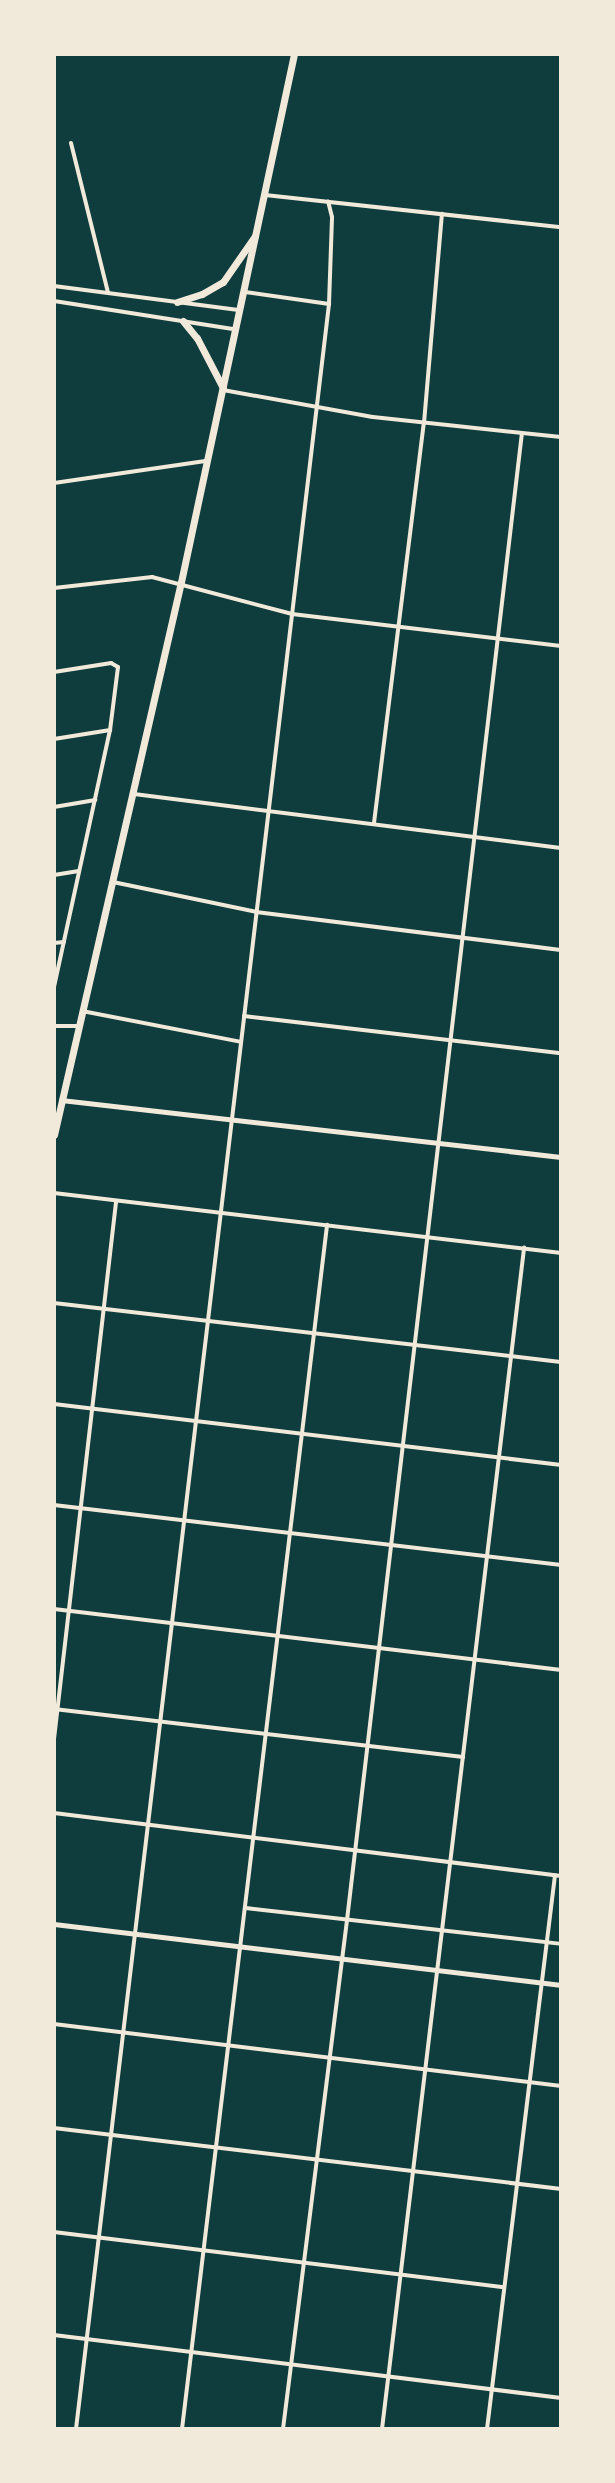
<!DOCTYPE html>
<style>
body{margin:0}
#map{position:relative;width:615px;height:2483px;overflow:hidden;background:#0f3d3e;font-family:Mulish,sans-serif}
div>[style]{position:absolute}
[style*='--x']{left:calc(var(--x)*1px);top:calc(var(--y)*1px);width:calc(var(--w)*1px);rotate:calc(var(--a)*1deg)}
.minor>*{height:4px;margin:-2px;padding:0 2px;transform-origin:2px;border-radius:2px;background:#f1e9da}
.tertiary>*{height:5px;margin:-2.5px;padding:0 2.5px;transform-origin:2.5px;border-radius:2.5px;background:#f1e9da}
.trunk>*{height:7px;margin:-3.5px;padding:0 3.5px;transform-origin:3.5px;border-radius:3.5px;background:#f1e9da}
span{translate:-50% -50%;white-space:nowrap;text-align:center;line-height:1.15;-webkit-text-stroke:7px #f1e9da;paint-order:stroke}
.frame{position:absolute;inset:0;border:56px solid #f1e9da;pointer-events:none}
</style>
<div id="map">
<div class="minor">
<i style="--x:71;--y:143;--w:154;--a:76.1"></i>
<i style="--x:265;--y:195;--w:298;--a:6.2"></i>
<i style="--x:54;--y:286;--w:186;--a:7.4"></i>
<i style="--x:245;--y:292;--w:85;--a:8.1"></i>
<i style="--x:54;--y:301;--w:181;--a:8.9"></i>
<i style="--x:223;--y:390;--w:152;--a:10.2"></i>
<i style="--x:373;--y:417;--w:189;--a:6.1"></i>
<i style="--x:54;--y:483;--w:153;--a:-8.3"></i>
<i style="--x:54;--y:588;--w:99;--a:-6.4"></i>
<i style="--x:152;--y:577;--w:145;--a:14.8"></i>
<i style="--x:292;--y:614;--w:271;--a:6.8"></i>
<i style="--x:54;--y:672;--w:58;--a:-9"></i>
<i style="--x:111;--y:663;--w:8;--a:30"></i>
<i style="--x:118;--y:667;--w:64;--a:97.2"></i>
<i style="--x:110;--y:730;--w:262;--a:102.3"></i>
<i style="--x:54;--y:739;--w:57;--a:-9.1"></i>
<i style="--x:134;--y:794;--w:430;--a:7.2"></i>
<i style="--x:54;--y:807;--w:42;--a:-9.7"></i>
<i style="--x:374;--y:823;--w:403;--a:-82.9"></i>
<i style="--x:424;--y:423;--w:210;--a:-85.1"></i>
<i style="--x:54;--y:875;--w:25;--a:-9"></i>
<i style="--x:113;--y:882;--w:146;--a:11.8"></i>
<i style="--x:256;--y:912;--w:307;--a:7.1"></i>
<i style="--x:54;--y:943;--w:10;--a:-6"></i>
<i style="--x:82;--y:1011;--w:162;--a:11"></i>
<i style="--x:244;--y:1016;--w:319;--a:6.7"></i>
<i style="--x:54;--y:1026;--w:25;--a:0"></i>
<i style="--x:54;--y:1193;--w:511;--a:6.75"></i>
<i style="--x:54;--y:1303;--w:510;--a:6.64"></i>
<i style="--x:54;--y:1404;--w:511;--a:6.86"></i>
<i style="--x:54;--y:1505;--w:511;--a:6.75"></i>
<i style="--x:54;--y:1609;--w:511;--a:6.86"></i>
<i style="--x:54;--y:1709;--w:412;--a:6.7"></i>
<i style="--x:54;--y:1739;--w:541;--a:-83.41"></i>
<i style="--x:54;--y:1813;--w:511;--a:7.08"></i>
<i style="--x:246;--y:1908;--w:317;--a:6.5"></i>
<i style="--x:54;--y:2024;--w:511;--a:6.97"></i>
<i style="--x:54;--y:2128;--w:511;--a:6.86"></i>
<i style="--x:54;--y:2232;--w:453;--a:7"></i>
<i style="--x:54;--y:2335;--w:511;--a:7.08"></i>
<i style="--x:76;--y:2429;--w:2140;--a:-83.21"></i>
<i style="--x:329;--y:304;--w:87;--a:-88"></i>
<i style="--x:332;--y:217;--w:16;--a:-104"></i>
<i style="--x:182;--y:2429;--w:1213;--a:-83.13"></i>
<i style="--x:283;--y:2429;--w:513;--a:-82.83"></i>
<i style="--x:347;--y:1920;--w:1497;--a:-83.29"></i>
<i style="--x:382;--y:2429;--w:1190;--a:-83.14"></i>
<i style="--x:487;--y:2429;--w:558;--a:-83"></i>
</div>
<div class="tertiary">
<i style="--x:61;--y:1100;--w:503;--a:6.5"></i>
<i style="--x:54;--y:1924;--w:511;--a:6.86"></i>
</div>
<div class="trunk">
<i style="--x:177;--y:302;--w:26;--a:-18"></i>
<i style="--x:202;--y:294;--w:24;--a:-30"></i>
<i style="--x:223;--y:282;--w:56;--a:-55.2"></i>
<i style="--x:183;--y:321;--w:22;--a:51"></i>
<i style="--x:197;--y:338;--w:56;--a:62.5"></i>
<i style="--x:54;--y:1135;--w:567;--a:-77.07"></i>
<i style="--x:181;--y:582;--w:540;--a:-77.92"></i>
</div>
<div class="frame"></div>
</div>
